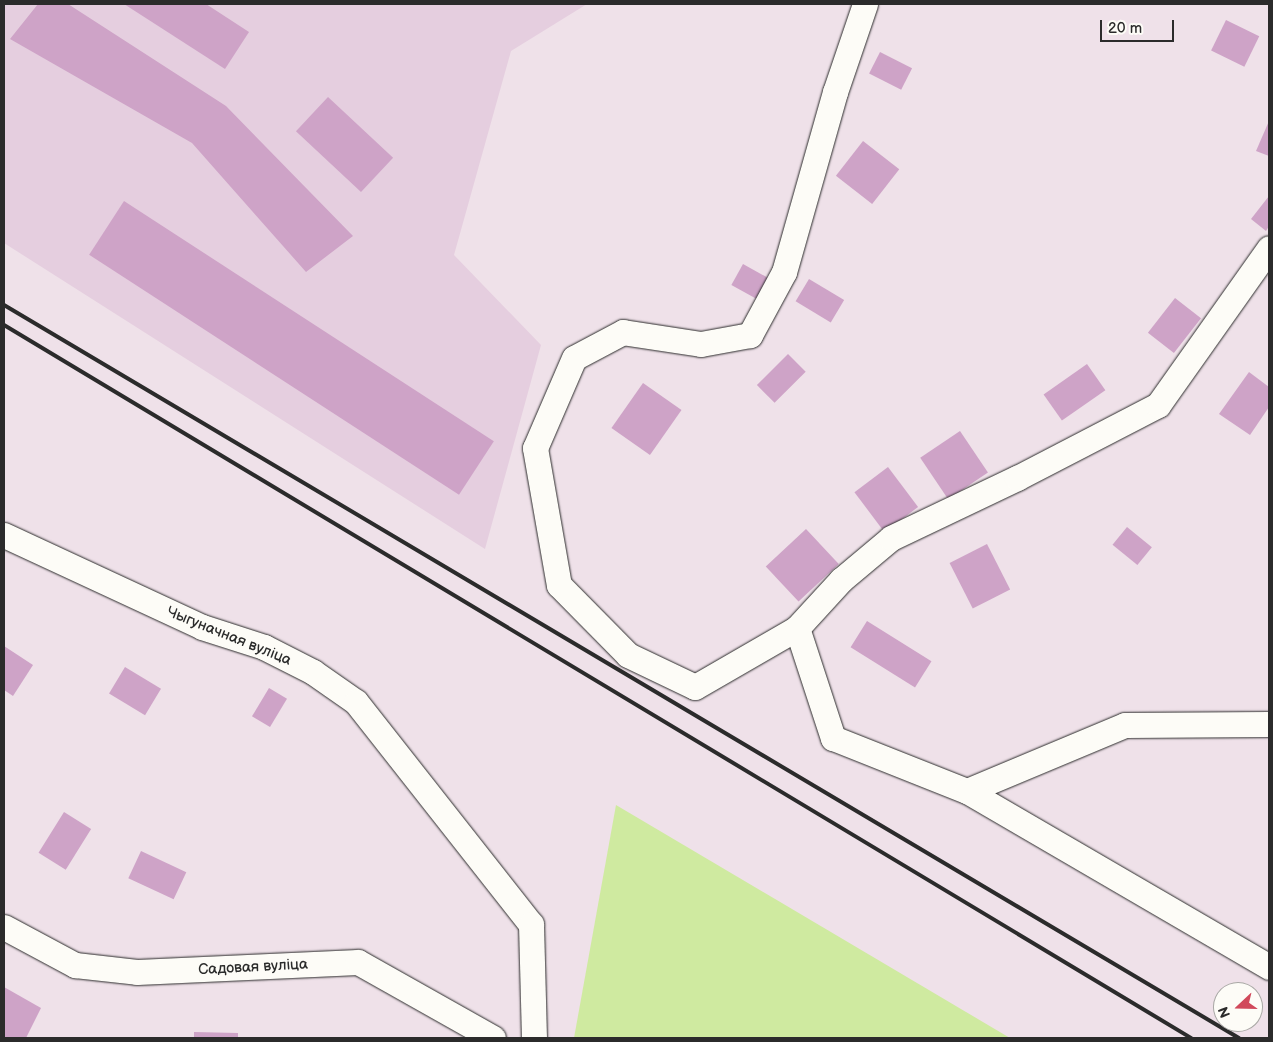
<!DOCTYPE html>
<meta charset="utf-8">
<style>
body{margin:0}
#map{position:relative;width:1273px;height:1042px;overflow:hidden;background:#efe1e9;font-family:"Balsamiq Sans",sans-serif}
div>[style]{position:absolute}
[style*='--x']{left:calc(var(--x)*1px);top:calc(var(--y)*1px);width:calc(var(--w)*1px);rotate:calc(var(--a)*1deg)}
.built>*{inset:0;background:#e5cedf}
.green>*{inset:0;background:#cfeaa0}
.building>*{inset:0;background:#cea3c7;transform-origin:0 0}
.roads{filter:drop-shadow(0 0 1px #2b2b2b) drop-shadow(0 0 1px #2b2b2b)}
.street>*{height:25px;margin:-12.5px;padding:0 12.5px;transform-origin:12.5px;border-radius:12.5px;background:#fdfcf7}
.rail>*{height:4px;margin:-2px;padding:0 2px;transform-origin:2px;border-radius:2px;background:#2b2b2b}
span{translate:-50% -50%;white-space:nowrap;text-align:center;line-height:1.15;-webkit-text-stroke:4px #fdfcf7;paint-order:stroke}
.street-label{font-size:15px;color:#2b2b2b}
.frame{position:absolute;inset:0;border:5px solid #2b2b2b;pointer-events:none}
.north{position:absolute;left:1213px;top:982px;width:50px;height:50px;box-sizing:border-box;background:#fdfcf7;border:1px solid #a9a8a5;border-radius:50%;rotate:249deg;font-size:14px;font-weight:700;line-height:20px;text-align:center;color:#2b2b2b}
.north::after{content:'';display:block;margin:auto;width:18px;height:22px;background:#d1495b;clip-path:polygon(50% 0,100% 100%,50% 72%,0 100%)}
.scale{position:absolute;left:1100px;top:20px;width:74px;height:22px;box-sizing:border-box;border:2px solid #2b2b2b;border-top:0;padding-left:6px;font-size:15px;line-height:18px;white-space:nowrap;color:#2b2b2b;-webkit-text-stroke:4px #fdfcf7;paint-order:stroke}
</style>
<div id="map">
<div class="built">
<i style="clip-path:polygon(4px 4px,587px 4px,511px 51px,454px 255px,541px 345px,485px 549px,4px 243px)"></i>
</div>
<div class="green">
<i style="clip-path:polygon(616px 805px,1010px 1038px,574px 1038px)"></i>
</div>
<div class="building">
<i style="clip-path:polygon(38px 4px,68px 4px,226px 106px,353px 236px,306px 272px,192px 143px,10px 39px)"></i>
<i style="clip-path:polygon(124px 4px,206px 4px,249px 32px,225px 69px)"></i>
<i style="left:1226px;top:20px;width:37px;height:34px;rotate:26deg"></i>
<i style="left:880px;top:52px;width:36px;height:24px;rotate:27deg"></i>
<i style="left:328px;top:97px;width:89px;height:47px;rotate:43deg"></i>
<i style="clip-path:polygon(1269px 121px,1269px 156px,1256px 151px)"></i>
<i style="left:863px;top:141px;width:46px;height:44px;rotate:38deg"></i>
<i style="clip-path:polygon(1269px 196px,1269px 226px,1266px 231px,1251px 219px)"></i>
<i style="left:124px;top:201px;width:441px;height:64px;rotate:33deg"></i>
<i style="left:743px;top:264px;width:29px;height:24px;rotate:29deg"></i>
<i style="left:809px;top:279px;width:41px;height:26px;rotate:31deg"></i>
<i style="left:1175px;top:298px;width:33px;height:44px;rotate:38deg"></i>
<i style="left:788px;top:354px;width:25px;height:44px;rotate:45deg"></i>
<i style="left:1087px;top:364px;width:32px;height:53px;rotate:55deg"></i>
<i style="clip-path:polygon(1249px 372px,1269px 387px,1269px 407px,1250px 435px,1219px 414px)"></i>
<i style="left:643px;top:383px;width:47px;height:55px;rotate:35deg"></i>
<i style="left:960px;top:431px;width:50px;height:48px;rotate:56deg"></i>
<i style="left:888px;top:467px;width:50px;height:42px;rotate:53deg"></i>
<i style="left:1127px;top:527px;width:32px;height:23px;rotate:39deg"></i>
<i style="left:806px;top:529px;width:48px;height:55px;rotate:47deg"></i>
<i style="left:987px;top:544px;width:51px;height:42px;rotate:63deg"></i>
<i style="left:867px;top:621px;width:76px;height:31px;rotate:32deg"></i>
<i style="clip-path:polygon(4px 646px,33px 665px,13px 696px,4px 690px)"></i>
<i style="left:125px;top:667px;width:42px;height:31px;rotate:31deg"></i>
<i style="left:269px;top:688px;width:21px;height:33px;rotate:31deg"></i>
<i style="left:64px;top:812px;width:32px;height:48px;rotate:32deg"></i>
<i style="left:141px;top:851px;width:50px;height:30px;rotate:25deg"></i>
<i style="clip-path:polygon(4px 987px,41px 1008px,26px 1038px,4px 1038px)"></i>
<i style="clip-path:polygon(194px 1032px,238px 1033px,238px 1038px,194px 1038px)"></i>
</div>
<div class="roads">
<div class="street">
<i style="--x:865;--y:4;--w:93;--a:108.8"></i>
<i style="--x:835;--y:92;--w:187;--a:105.8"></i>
<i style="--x:784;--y:272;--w:72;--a:118.4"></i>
<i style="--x:750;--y:335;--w:50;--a:169.6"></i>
<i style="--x:701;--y:344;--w:79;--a:-171.3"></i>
<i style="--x:623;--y:332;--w:55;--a:152"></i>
<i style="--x:574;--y:358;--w:98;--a:113.4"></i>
<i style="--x:535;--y:448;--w:139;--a:80.1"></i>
<i style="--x:559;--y:585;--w:98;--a:45.4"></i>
<i style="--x:628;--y:655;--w:74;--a:25.5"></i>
<i style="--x:695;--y:687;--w:118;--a:-30"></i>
<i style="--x:797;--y:628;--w:116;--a:71.9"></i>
<i style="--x:833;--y:738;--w:144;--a:21.6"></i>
<i style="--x:967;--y:791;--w:171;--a:-22.7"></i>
<i style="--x:1125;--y:725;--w:144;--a:-0.4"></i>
<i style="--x:4;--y:535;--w:218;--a:24.9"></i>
<i style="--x:202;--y:627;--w:65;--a:17.9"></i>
<i style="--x:264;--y:647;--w:55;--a:27"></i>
<i style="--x:313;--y:672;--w:52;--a:34.9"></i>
<i style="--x:356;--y:702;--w:283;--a:51.8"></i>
<i style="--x:531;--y:924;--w:114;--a:88.5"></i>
<i style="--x:797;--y:628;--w:65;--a:-47.5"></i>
<i style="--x:841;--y:580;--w:65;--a:-40"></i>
<i style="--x:891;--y:538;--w:140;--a:-25.5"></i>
<i style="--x:1017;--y:478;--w:159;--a:-27.4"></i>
<i style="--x:1158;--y:405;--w:192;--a:-54.7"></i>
<i style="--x:967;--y:791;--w:350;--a:30.2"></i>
<i style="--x:4;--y:927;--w:81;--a:28.2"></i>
<i style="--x:75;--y:965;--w:62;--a:6.4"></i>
<i style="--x:137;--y:972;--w:221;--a:-2.6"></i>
<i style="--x:358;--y:962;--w:155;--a:29.4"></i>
</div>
</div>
<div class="rail">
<i style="--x:4;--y:305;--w:1436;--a:30.69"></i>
<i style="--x:4;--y:325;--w:1385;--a:30.99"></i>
</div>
<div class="street-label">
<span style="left:229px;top:636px;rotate:22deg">Чыгуначная вуліца</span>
<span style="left:253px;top:967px;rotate:-3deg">Садовая вуліца</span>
</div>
<div class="frame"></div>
<div class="north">N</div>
<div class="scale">20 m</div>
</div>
